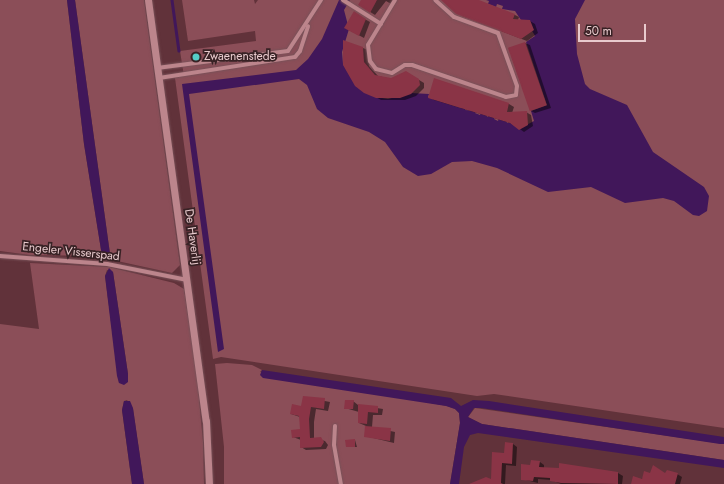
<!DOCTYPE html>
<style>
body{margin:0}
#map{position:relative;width:724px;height:484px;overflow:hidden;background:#61323a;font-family:Jost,sans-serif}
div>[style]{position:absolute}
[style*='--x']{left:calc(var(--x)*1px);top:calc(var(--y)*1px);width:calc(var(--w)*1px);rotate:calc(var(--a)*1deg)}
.green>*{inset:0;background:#8b4e58}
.water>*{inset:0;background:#41175a}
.shadow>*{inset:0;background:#0007}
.stream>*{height:2.5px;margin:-1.25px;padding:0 1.25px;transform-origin:1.25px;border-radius:1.25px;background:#41175a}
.building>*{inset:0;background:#8a3446;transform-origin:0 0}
.roads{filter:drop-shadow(0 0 1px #785158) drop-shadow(0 0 1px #785158)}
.minor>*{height:4px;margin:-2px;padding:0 2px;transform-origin:2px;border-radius:2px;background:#bc858c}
.tertiary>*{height:7px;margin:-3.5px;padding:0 3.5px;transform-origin:3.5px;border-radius:3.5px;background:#bc858c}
.dots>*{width:11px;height:11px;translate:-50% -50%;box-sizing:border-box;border:2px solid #382225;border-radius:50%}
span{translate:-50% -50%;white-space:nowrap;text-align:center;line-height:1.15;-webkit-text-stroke:3.5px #382225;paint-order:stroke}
.poi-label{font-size:12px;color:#e8cacd}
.left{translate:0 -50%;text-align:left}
.street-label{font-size:12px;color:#e8cacd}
.scale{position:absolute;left:578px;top:24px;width:68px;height:18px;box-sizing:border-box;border:2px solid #e8cacd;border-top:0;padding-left:5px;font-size:12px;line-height:14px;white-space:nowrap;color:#e8cacd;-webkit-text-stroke:3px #382225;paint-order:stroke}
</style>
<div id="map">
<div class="green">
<i style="clip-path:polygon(0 0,67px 0,84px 144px,102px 256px,30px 255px,0 251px)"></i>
<i style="clip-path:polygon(75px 0,144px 0,180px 265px,172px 273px,108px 259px,110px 254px)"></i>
<i style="clip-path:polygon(182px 0,254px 0,255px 4px,258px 0,724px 0,724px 428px,494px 394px,477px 396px,221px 357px,213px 359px,175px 78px,184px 76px,180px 51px,256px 41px,255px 31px,188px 41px)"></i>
<i style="clip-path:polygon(evenodd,30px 263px,109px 267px,174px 283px,184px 289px,197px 377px,203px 442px,204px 484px,144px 484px,133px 409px,127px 400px,124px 401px,122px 410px,132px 484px,0 484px,0 324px,39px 329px,30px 263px,107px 270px,113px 272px,128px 374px,119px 383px,105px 276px,107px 270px)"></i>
<i style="clip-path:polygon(227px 363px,252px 365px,262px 370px,260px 372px,447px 406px,455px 409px,459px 413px,460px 423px,450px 484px,224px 484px,224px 447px,215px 364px)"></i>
<i style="clip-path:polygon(475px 408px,724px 444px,724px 460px,482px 424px,468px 417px)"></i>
</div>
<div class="water">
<i style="clip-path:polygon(67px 0,75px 0,110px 254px,106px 260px,102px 256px,84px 144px)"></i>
<i style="clip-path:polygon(339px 0,350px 0,344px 10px,349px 29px,342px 52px,343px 64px,355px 84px,376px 97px,388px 99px,411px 93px,429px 94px,428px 97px,461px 108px,466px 107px,465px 110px,476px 111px,475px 113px,480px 115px,481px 112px,488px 117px,489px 115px,495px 116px,494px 119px,498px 121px,499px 118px,506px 118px,507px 123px,510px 122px,519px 129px,534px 121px,531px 111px,547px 105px,526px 42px,535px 36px,526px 20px,521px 20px,515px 11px,502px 9px,503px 6px,497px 4px,496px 7px,488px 4px,489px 1px,486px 0,585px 0,575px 19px,577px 54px,585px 84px,590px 89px,627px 105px,653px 152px,704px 187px,709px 196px,707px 211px,699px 216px,693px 215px,674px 201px,663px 198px,625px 203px,591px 187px,548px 192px,497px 168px,472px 161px,452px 162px,431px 174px,418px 176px,403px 167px,385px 142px,369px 132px,328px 118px,317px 109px,307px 85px,299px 79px,189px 94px,224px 349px,218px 352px,182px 84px,296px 70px,308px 59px,322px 39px)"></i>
<i style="clip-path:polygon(109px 268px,113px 272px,128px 374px,128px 382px,124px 385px,119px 383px,117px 376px,105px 276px)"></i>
<i style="clip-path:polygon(262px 370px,451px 398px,461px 406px,473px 400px,489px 401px,724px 437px,724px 444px,720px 444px,481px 408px,474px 408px,468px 417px,482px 424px,724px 460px,724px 468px,478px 433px,470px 435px,464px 447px,459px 484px,450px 484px,460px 423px,459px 413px,455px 409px,446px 406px,263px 378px,260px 375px)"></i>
<i style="clip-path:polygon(124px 401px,130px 401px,133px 408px,144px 484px,132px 484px,122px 410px)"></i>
</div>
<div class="shadow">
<i style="clip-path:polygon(362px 0,396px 0,393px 5px,386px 1px,375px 15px,359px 5px)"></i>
<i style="clip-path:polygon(442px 0,476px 0,515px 15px,519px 17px,518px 20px,530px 21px,535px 24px,538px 33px,527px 41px,462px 16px)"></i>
<i style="clip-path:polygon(354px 13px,370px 22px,364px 38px,345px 28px)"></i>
<i style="clip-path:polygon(525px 43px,530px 45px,551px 108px,535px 113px,531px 111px)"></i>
<i style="clip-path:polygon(363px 48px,368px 50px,369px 66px,378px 76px,391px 79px,411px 75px,424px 83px,424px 88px,416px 96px,405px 100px,381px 100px,355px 85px)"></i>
<i style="clip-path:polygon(435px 80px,509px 104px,514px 107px,512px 113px,526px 112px,531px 115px,533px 126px,524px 132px,513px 124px,434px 100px,429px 97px)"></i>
<i style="clip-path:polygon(304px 397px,330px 402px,328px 411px,316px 409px,314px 422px,314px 438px,325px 441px,328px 445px,326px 449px,306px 450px,301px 447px,301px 440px,293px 437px,301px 430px,300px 417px,291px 414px,302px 407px)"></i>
<i style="clip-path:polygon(353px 401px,358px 405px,383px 409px,382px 415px,373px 415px,372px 427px,395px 432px,394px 443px,365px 436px,366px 426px,359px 423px,359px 412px,345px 408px)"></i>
<i style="clip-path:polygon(355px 440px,357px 447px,347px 447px)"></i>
<i style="clip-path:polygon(513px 444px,517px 447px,516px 466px,506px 465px,505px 484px,482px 484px,491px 480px)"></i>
<i style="clip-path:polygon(540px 462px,544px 465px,544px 468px,560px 469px,560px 464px,618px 473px,623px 476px,622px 484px,561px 484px,551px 480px,538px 479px,538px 483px,522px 479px,531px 466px)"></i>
<i style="clip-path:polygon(651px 474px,677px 474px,682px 477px,680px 484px,632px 484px)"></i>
</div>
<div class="stream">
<i style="--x:172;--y:0;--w:51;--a:82.2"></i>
</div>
<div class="building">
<i style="clip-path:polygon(361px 0,377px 0,370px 13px,358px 5px)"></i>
<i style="clip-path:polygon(441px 0,479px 0,515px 14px,513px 19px,530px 20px,534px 30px,521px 39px,456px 14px)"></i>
<i style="clip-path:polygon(354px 11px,366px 19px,359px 36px,344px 28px)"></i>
<i style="clip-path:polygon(343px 40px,363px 47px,364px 62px,375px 75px,391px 78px,406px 71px,419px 79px,420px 85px,411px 94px,400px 98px,376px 98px,364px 93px,355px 86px,343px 65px)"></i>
<i style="left:525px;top:42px;width:67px;height:18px;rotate:71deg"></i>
<i style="clip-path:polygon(434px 78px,509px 103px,507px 112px,527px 111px,528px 125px,519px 130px,510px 123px,428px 98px)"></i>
<i style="clip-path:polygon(303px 396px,325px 398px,324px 409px,311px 407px,309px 419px,310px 438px,321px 437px,324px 442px,321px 447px,300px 448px,300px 437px,292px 438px,291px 430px,300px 429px,299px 416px,290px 414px,292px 404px,301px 406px)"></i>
<i style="clip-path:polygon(345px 400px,354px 400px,353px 409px,344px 409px)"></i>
<i style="clip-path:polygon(358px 404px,378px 406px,378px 413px,368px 412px,367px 424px,358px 423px)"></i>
<i style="clip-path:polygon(365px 426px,391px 428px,390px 441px,364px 437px)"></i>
<i style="clip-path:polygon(355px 439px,355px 447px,346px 447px,345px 440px)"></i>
<i style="clip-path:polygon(505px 442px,513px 443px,512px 464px,502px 463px,501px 483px,503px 484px,469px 484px,486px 477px,491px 479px,492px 452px,504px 453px)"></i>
<i style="clip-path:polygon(531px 460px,540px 461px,539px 467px,559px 468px,559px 463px,618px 472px,618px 484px,561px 483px,550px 481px,550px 478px,534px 477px,533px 481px,521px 480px,521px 464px,530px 465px)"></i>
<i style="clip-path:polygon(653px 465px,665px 473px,667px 470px,678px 473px,675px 484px,631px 484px,633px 476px,642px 479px,644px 471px,650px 473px)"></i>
</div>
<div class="roads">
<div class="minor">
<i style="--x:343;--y:0;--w:45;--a:32.3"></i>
<i style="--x:395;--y:0;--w:52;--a:121"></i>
<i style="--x:368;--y:45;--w:16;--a:83"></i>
<i style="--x:370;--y:61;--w:10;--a:53"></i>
<i style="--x:376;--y:69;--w:16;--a:14"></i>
<i style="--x:392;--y:73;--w:15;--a:-32"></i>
<i style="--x:405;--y:65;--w:7;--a:0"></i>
<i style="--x:412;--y:65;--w:99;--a:18.8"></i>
<i style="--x:506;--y:97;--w:10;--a:-11"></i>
<i style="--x:516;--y:95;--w:9;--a:-84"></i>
<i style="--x:517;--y:86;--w:56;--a:-109.7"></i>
<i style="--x:498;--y:33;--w:47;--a:-160"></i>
<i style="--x:454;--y:17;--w:25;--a:-138"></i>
<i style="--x:157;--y:68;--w:132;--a:-7.4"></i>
<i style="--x:288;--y:51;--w:61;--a:-57.1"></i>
<i style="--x:159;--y:78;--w:138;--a:-8.8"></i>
<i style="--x:295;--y:57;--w:8;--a:-50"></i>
<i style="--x:300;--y:51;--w:26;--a:-72"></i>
<i style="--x:0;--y:256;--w:107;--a:4.3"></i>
<i style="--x:107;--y:264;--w:82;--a:11.3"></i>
<i style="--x:335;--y:426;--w:19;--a:93"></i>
<i style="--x:334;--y:445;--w:40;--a:80"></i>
</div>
<div class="tertiary">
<i style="--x:148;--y:0;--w:425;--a:82.2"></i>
<i style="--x:206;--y:421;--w:63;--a:87.3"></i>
</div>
</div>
<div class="dots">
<i style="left:196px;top:57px;background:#54cdc7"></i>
</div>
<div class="poi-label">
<span class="left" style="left:204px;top:57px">Zwaenenstede</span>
</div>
<div class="street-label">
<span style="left:192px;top:237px;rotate:82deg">De Haverlij</span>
<span style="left:71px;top:252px;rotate:6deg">Engeler Visserspad</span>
</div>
<div class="scale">50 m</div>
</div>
